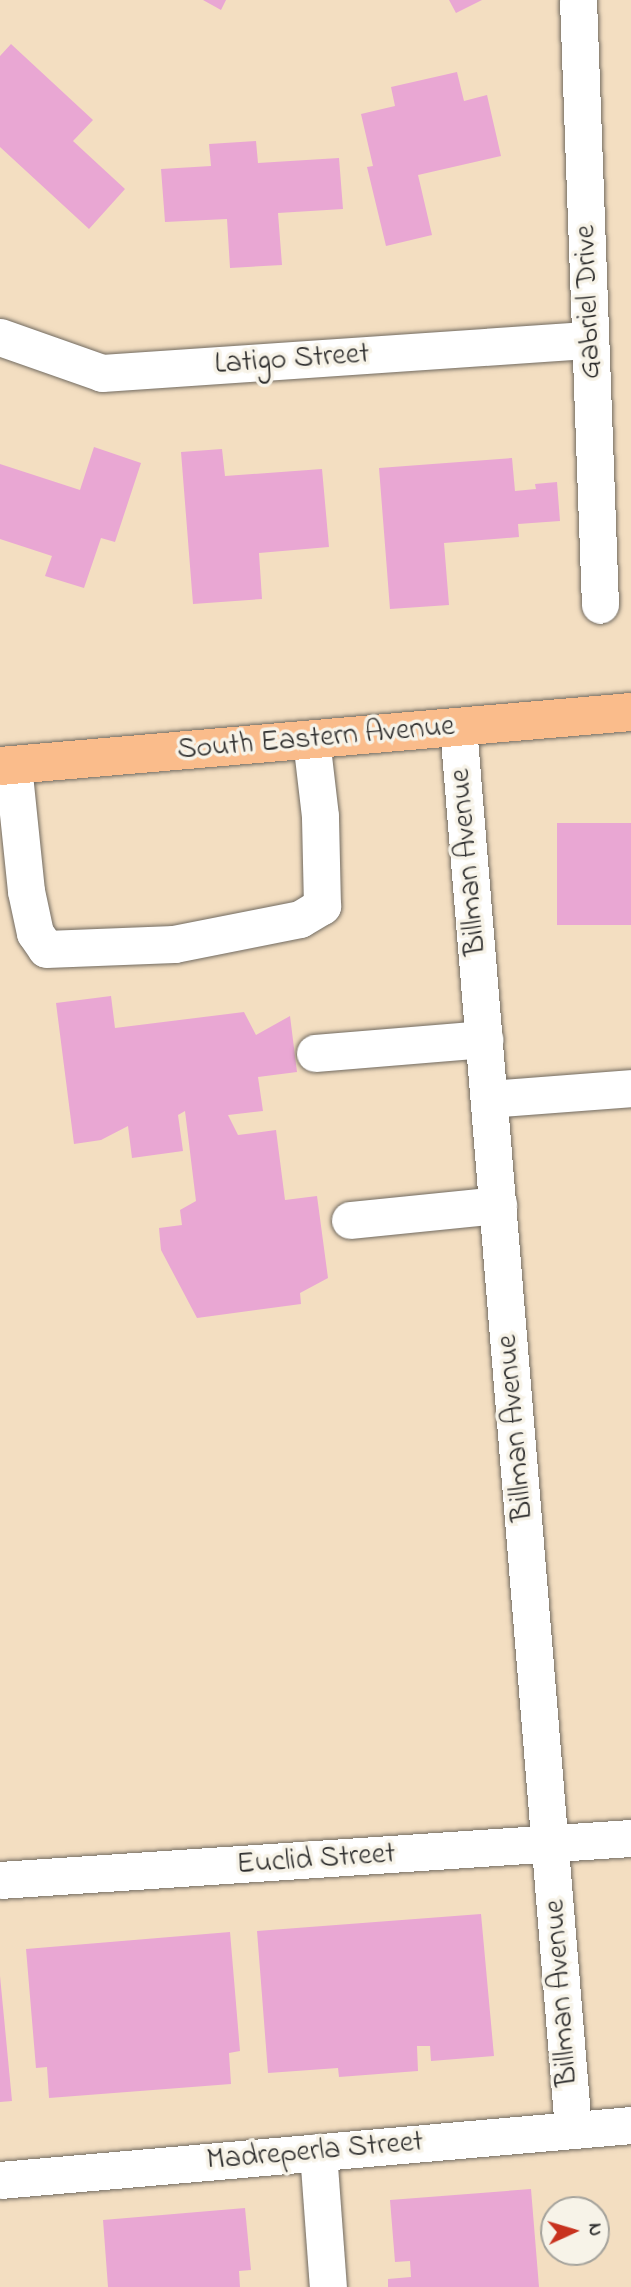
<!DOCTYPE html>
<style>
body{margin:0}
#map{position:relative;width:631px;height:2287px;overflow:hidden;background:#f3dec1;font-family:"Indie Flower",sans-serif}
div>[style]{position:absolute}
[style*='--x']{left:calc(var(--x)*1px);top:calc(var(--y)*1px);width:calc(var(--w)*1px);rotate:calc(var(--a)*1deg)}
.building>*{inset:0;background:#e9a7d3;transform-origin:0 0}
.roads{filter:drop-shadow(0 0 2px #716a60) drop-shadow(0 0 2px #716a60)}
.minor>*{height:37px;margin:-18.5px;padding:0 18.5px;transform-origin:18.5px;border-radius:18.5px;background:#fff}
.major>*{height:38px;margin:-19px;padding:0 19px;transform-origin:19px;border-radius:19px;background:#fabc8b}
span{translate:-50% -50%;white-space:nowrap;text-align:center;line-height:1.15;-webkit-text-stroke:7px #f7f3e8;paint-order:stroke}
.street-label{font-size:30px;color:#2b2b2b}
.north{position:absolute;left:540px;top:2196px;width:70px;height:70px;box-sizing:border-box;background:#f7f3e8;border:2px solid #a5a39c;border-radius:50%;rotate:86deg;font-size:19px;font-weight:700;line-height:28px;text-align:center;color:#2b2b2b}
.north::after{content:'';display:block;margin:auto;width:24px;height:32px;background:#c8321e;clip-path:polygon(50% 0,100% 100%,50% 72%,0 100%)}
</style>
<div id="map">
<div class="building">
<i style="clip-path:polygon(203px 0,226px 0,221px 10px)"></i>
<i style="clip-path:polygon(449px 0,482px 0,456px 13px)"></i>
<i style="clip-path:polygon(11px 44px,93px 120px,73px 141px,125px 189px,89px 229px,0 147px,0 56px)"></i>
<i style="clip-path:polygon(457px 72px,464px 101px,487px 95px,501px 156px,418px 175px,432px 235px,386px 246px,367px 167px,373px 166px,361px 114px,395px 106px,391px 87px)"></i>
<i style="clip-path:polygon(256px 141px,258px 163px,339px 158px,343px 209px,278px 213px,282px 265px,230px 268px,227px 219px,165px 222px,161px 169px,211px 166px,209px 144px)"></i>
<i style="clip-path:polygon(94px 447px,141px 463px,115px 542px,101px 538px,84px 588px,45px 576px,52px 556px,0 539px,0 464px,80px 490px)"></i>
<i style="clip-path:polygon(222px 449px,225px 476px,322px 469px,329px 547px,259px 553px,262px 599px,193px 604px,181px 452px)"></i>
<i style="clip-path:polygon(512px 458px,515px 491px,536px 489px,535px 484px,557px 482px,560px 521px,518px 524px,519px 537px,444px 543px,449px 605px,390px 609px,379px 468px)"></i>
<i style="left:631px;top:823px;width:102px;height:74px;rotate:90deg"></i>
<i style="clip-path:polygon(111px 996px,115px 1028px,244px 1012px,256px 1035px,290px 1016px,297px 1072px,258px 1077px,263px 1111px,228px 1115px,238px 1135px,276px 1130px,285px 1200px,317px 1196px,328px 1278px,300px 1293px,301px 1304px,197px 1318px,161px 1250px,159px 1228px,182px 1225px,180px 1210px,196px 1201px,185px 1111px,178px 1115px,183px 1151px,132px 1158px,128px 1126px,101px 1140px,74px 1144px,56px 1003px)"></i>
<i style="clip-path:polygon(481px 1914px,494px 2056px,431px 2061px,430px 2046px,417px 2046px,418px 2071px,339px 2077px,338px 2068px,268px 2073px,257px 1931px)"></i>
<i style="clip-path:polygon(230px 1932px,240px 2051px,229px 2053px,231px 2084px,49px 2098px,47px 2067px,36px 2068px,26px 1949px)"></i>
<i style="clip-path:polygon(0 1976px,12px 2101px,0 2102px)"></i>
<i style="clip-path:polygon(531px 2189px,539px 2287px,388px 2287px,388px 2279px,411px 2277px,410px 2261px,395px 2262px,390px 2200px)"></i>
<i style="clip-path:polygon(245px 2208px,251px 2270px,239px 2271px,240px 2287px,108px 2287px,103px 2220px)"></i>
</div>
<div class="roads">
<div class="minor">
<i style="--x:578;--y:0;--w:605;--a:87.92"></i>
<i style="--x:0;--y:337;--w:108;--a:19.4"></i>
<i style="--x:102;--y:373;--w:489;--a:-3.9"></i>
<i style="--x:458;--y:727;--w:1406;--a:85.31"></i>
<i style="--x:13;--y:765;--w:127;--a:84.1"></i>
<i style="--x:26;--y:891;--w:43;--a:77.9"></i>
<i style="--x:35;--y:933;--w:19;--a:55"></i>
<i style="--x:46;--y:949;--w:128;--a:-2.2"></i>
<i style="--x:174;--y:944;--w:128;--a:-11.2"></i>
<i style="--x:300;--y:919;--w:26;--a:-31"></i>
<i style="--x:322;--y:906;--w:90;--a:-91.3"></i>
<i style="--x:320;--y:816;--w:78;--a:-96.7"></i>
<i style="--x:315;--y:1053;--w:170;--a:-4.7"></i>
<i style="--x:489;--y:1099;--w:142;--a:-4.4"></i>
<i style="--x:350;--y:1220;--w:149;--a:-5.8"></i>
<i style="--x:0;--y:1880;--w:632;--a:-3.81"></i>
<i style="--x:318;--y:2152;--w:135;--a:85.8"></i>
<i style="--x:0;--y:2180;--w:633;--a:-4.98"></i>
</div>
<div class="major">
<i style="--x:0;--y:766;--w:633;--a:-4.89"></i>
</div>
</div>
<div class="street-label">
<span style="left:589px;top:302px;rotate:-92deg">Gabriel Drive</span>
<span style="left:292px;top:360px;rotate:-4deg">Latigo Street</span>
<span style="left:316px;top:739px;rotate:-5deg">South Eastern Avenue</span>
<span style="left:469px;top:862px;rotate:-95deg">Billman Avenue</span>
<span style="left:516px;top:1428px;rotate:-95deg">Billman Avenue</span>
<span style="left:316px;top:1860px;rotate:-4deg">Euclid Street</span>
<span style="left:562px;top:1993px;rotate:-94deg">Billman Avenue</span>
<span style="left:315px;top:2152px;rotate:-5deg">Madreperla Street</span>
</div>
<div class="north">N</div>
</div>
